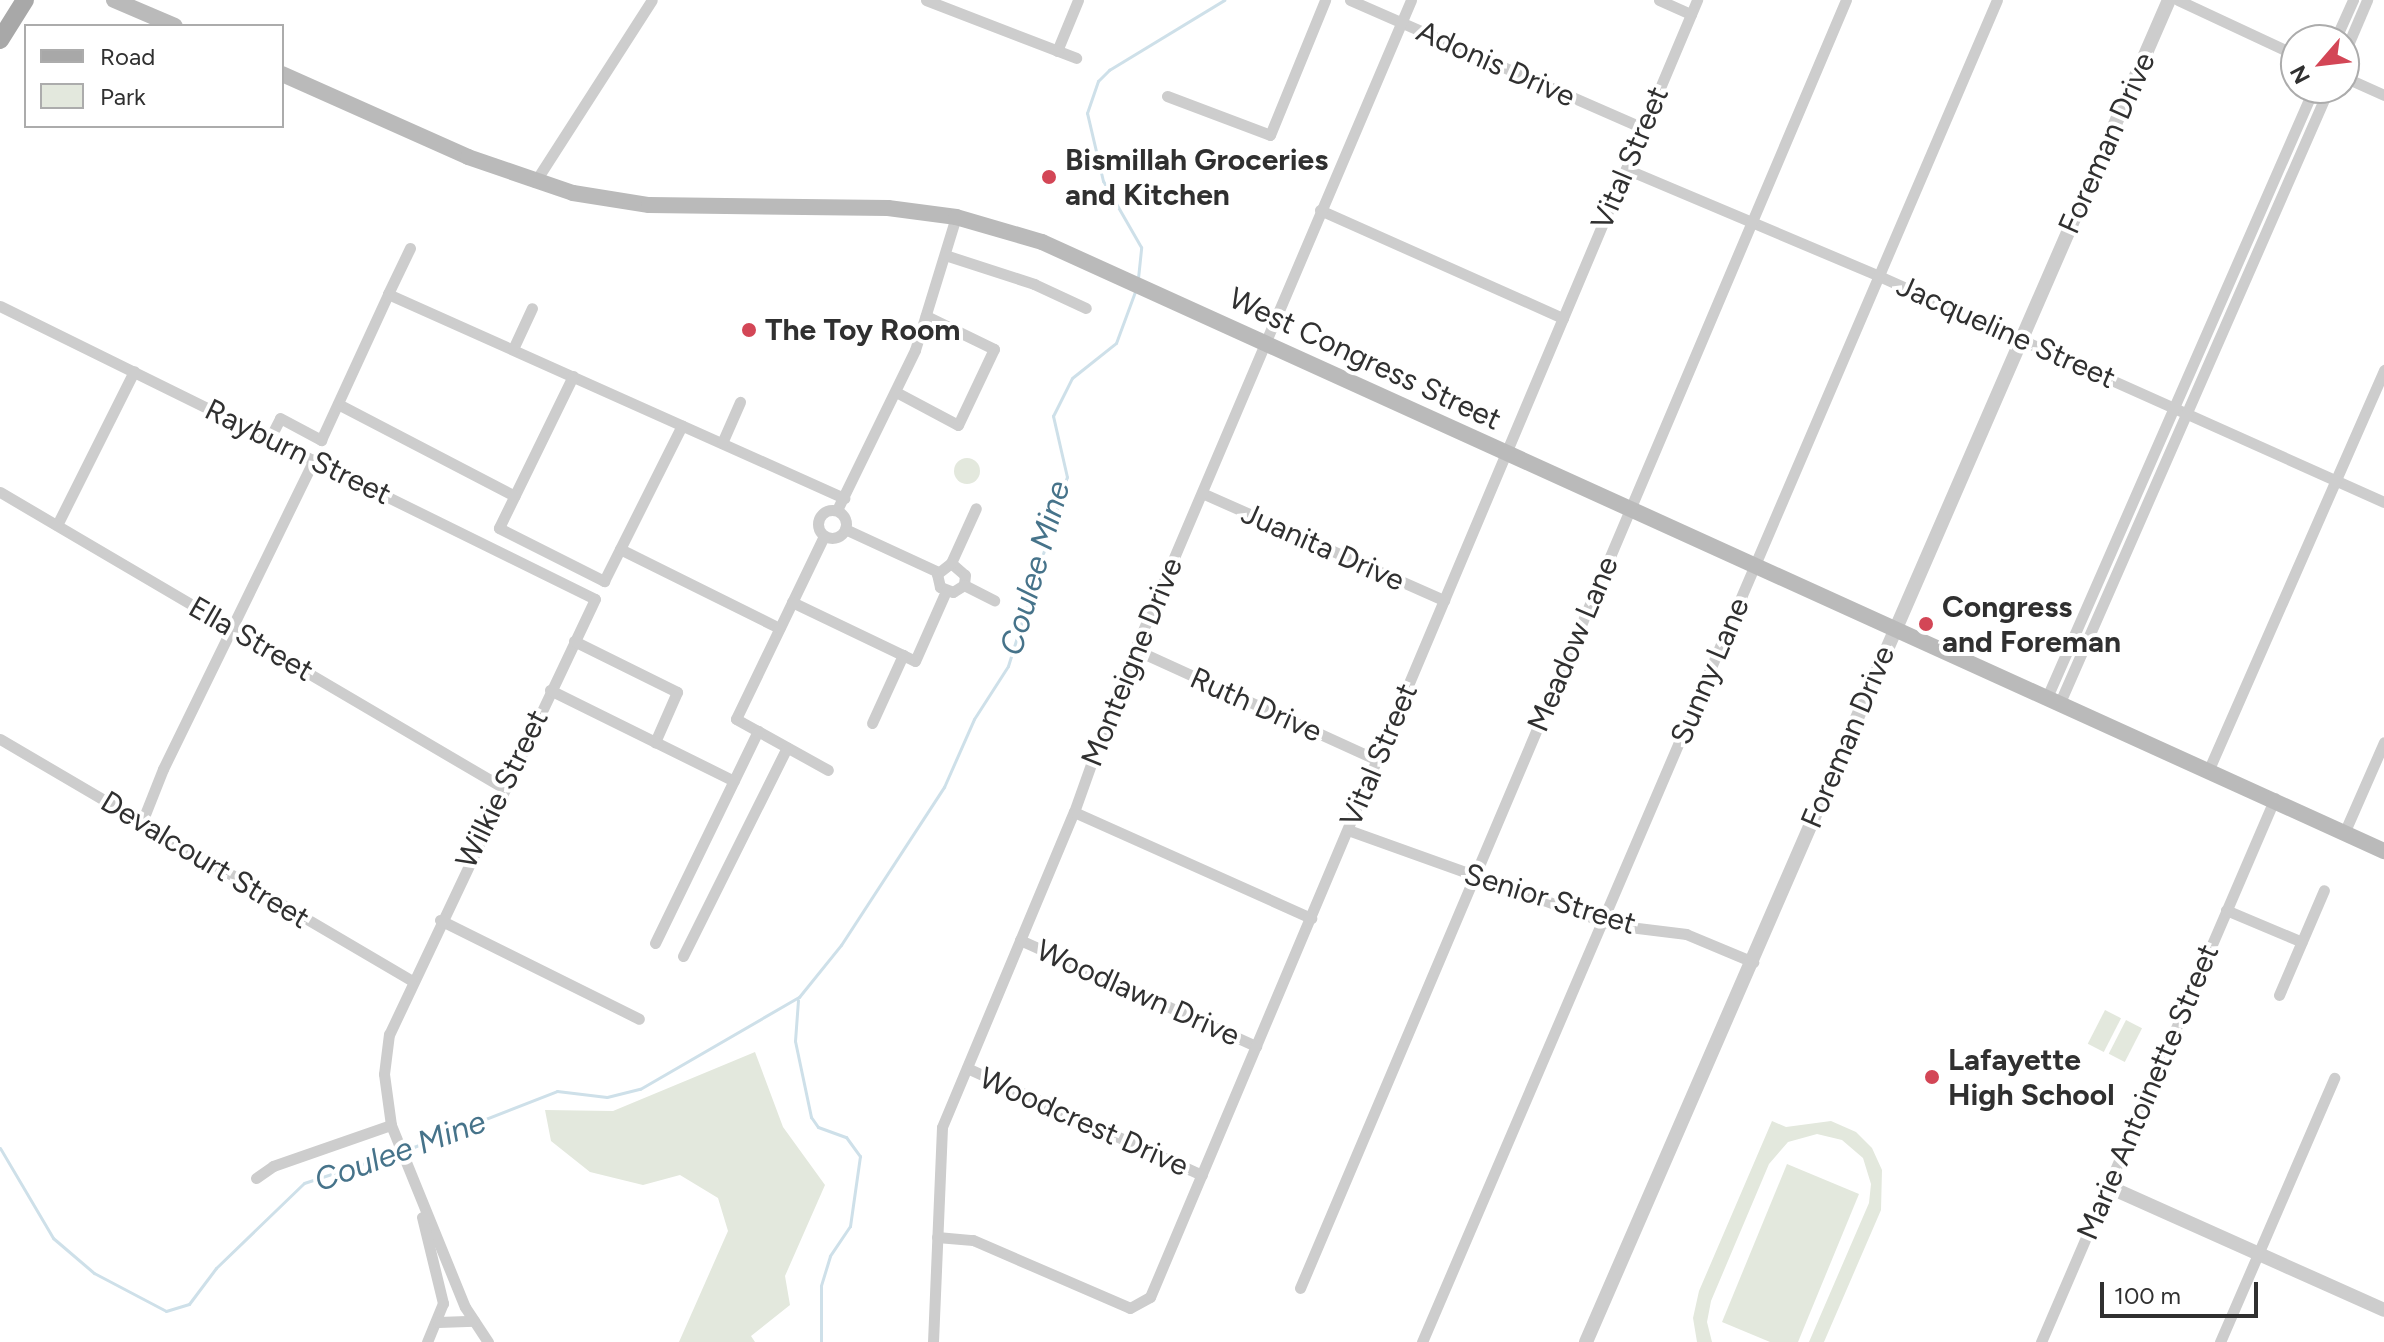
<!DOCTYPE html>
<style>
body{margin:0}
#map{position:relative;width:2384px;height:1342px;overflow:hidden;background:#fff;font-family:Figtree,sans-serif}
div>[style]{position:absolute}
[style*='--x']{left:calc(var(--x)*1px);top:calc(var(--y)*1px);width:calc(var(--w)*1px);rotate:calc(var(--a)*1deg)}
.green>*{inset:0;background:#e3e8dd;transform-origin:0 0}
.round{border-radius:50%}
.stream>*{height:3px;margin:-1.5px;padding:0 1.5px;transform-origin:1.5px;border-radius:1.5px;background:#cee0e9}
.minor>*{height:11px;margin:-5.5px;padding:0 5.5px;transform-origin:5.5px;border-radius:5.5px;background:#cdcdcd}
.minor>.ring{margin:-5.5px;padding:0;box-sizing:content-box;background:none;border:11px solid #cdcdcd;border-radius:50%}
.tertiary>*{height:14px;margin:-7px;padding:0 7px;transform-origin:7px;border-radius:7px;background:#cdcdcd}
.secondary>*{height:16px;margin:-8px;padding:0 8px;transform-origin:8px;border-radius:8px;background:#bababa}
.primary>*{height:18px;margin:-9px;padding:0 9px;transform-origin:9px;border-radius:9px;background:#a8a8a8}
.dots>*{width:22px;height:22px;translate:-50% -50%;box-sizing:border-box;border:4px solid #fff;border-radius:50%}
span{translate:-50% -50%;white-space:nowrap;text-align:center;line-height:1.15;-webkit-text-stroke:8px #fff;paint-order:stroke}
.street-label{font-size:30px;color:#303030}
.poi-label{font-size:30px;color:#303030;font-weight:700}
.left{translate:0 -50%;text-align:left}
.water-label{font-size:32px;color:#46738a;font-style:italic}
.legend{position:absolute;left:24px;top:24px;width:260px;height:104px;box-sizing:border-box;background:#fff;border:2px solid #acacac;margin:0;padding:10px 14px;list-style:none;font-size:24px;color:#303030}
.legend li{display:flex;align-items:center;gap:16px;height:40px}
.legend b{width:40px;border:2px solid #acacac}
.north{position:absolute;left:2280px;top:24px;width:80px;height:80px;box-sizing:border-box;background:#fff;border:2px solid #acacac;border-radius:50%;rotate:242deg;font-size:22px;font-weight:700;line-height:32px;text-align:center;color:#303030}
.north::after{content:'';display:block;margin:auto;width:28px;height:36px;background:#d34656;clip-path:polygon(50% 0,100% 100%,50% 72%,0 100%)}
.scale{position:absolute;left:2100px;top:1282px;width:158px;height:36px;box-sizing:border-box;border:4px solid #303030;border-top:0;padding-left:10px;font-size:24px;line-height:28px;white-space:nowrap;color:#303030;-webkit-text-stroke:6px #fff;paint-order:stroke}
</style>
<div id="map">
<div class="green">
<i class="round" style="left:954px;top:458px;width:26px;height:26px"></i>
<i style="left:2105px;top:1010px;width:18px;height:38px;rotate:27deg"></i>
<i style="left:2126px;top:1020px;width:18px;height:38px;rotate:27deg"></i>
<i style="clip-path:polygon(755px 1052px,783px 1127px,825px 1185px,785px 1276px,790px 1305px,751px 1336px,755px 1342px,679px 1342px,728px 1231px,718px 1198px,680px 1175px,643px 1185px,590px 1172px,551px 1141px,545px 1110px,613px 1111px)"></i>
<i style="clip-path:polygon(1772px 1121px,1786px 1127px,1831px 1121px,1856px 1132px,1872px 1148px,1882px 1170px,1881px 1210px,1824px 1342px,1809px 1342px,1869px 1203px,1871px 1184px,1863px 1158px,1842px 1140px,1817px 1134px,1788px 1142px,1769px 1164px,1711px 1301px,1707px 1322px,1712px 1342px,1697px 1342px,1693px 1318px,1699px 1291px)"></i>
<i style="clip-path:polygon(1787px 1164px,1859px 1194px,1798px 1342px,1770px 1342px,1722px 1322px)"></i>
</div>
<div class="stream">
<i style="--x:1138;--y:278;--w:31;--a:-84"></i>
<i style="--x:1141;--y:247;--w:76;--a:-119.9"></i>
<i style="--x:1103;--y:181;--w:70;--a:-103.2"></i>
<i style="--x:1087;--y:113;--w:34;--a:-71"></i>
<i style="--x:1098;--y:81;--w:16;--a:-45"></i>
<i style="--x:1109;--y:70;--w:135;--a:-31.3"></i>
<i style="--x:798;--y:1000;--w:41;--a:94.2"></i>
<i style="--x:795;--y:1041;--w:78;--a:78.1"></i>
<i style="--x:811;--y:1117;--w:12;--a:55"></i>
<i style="--x:818;--y:1127;--w:30;--a:20"></i>
<i style="--x:846;--y:1137;--w:24;--a:54"></i>
<i style="--x:860;--y:1156;--w:71;--a:98.1"></i>
<i style="--x:850;--y:1226;--w:36;--a:124"></i>
<i style="--x:830;--y:1256;--w:31;--a:107"></i>
<i style="--x:821;--y:1286;--w:56;--a:90"></i>
<i style="--x:0;--y:1148;--w:104;--a:59.5"></i>
<i style="--x:53;--y:1238;--w:54;--a:40.5"></i>
<i style="--x:94;--y:1273;--w:81;--a:27.8"></i>
<i style="--x:166;--y:1311;--w:24;--a:-17"></i>
<i style="--x:189;--y:1304;--w:45;--a:-53.1"></i>
<i style="--x:216;--y:1268;--w:122;--a:-44"></i>
<i style="--x:304;--y:1183;--w:100;--a:-18.1"></i>
<i style="--x:406;--y:1150;--w:162;--a:-21.3"></i>
<i style="--x:557;--y:1091;--w:50;--a:6.8"></i>
<i style="--x:607;--y:1097;--w:34;--a:-14"></i>
<i style="--x:640;--y:1089;--w:184;--a:-30.1"></i>
<i style="--x:799;--y:997;--w:67;--a:-51.1"></i>
<i style="--x:841;--y:945;--w:189;--a:-56.9"></i>
<i style="--x:944;--y:787;--w:74;--a:-66.2"></i>
<i style="--x:974;--y:719;--w:63;--a:-57.3"></i>
<i style="--x:1008;--y:666;--w:198;--a:-72.7"></i>
<i style="--x:1067;--y:477;--w:63;--a:-102.9"></i>
<i style="--x:1053;--y:416;--w:42;--a:-63.4"></i>
<i style="--x:1072;--y:378;--w:56;--a:-38.5"></i>
<i style="--x:1116;--y:343;--w:58;--a:-69.7"></i>
</div>
<div class="minor">
<i style="--x:926;--y:0;--w:161;--a:21.1"></i>
<i style="--x:1350;--y:0;--w:320;--a:23.6"></i>
<i style="--x:1659;--y:0;--w:35;--a:24"></i>
<i style="--x:2178;--y:0;--w:130;--a:25"></i>
<i style="--x:2335;--y:40;--w:44;--a:-65.8"></i>
<i style="--x:1057;--y:51;--w:55;--a:-67.6"></i>
<i style="--x:2344;--y:54;--w:59;--a:-66.9"></i>
<i style="--x:2344;--y:77;--w:44;--a:24.2"></i>
<i style="--x:1167;--y:96;--w:110;--a:20.7"></i>
<i style="--x:1270;--y:135;--w:146;--a:-67.8"></i>
<i style="--x:1626;--y:169;--w:275;--a:22.9"></i>
<i style="--x:1879;--y:276;--w:553;--a:24.11"></i>
<i style="--x:535;--y:182;--w:216;--a:-57.3"></i>
<i style="--x:1320;--y:210;--w:266;--a:24"></i>
<i style="--x:410;--y:248;--w:51;--a:115.6"></i>
<i style="--x:388;--y:294;--w:500;--a:24.1"></i>
<i style="--x:945;--y:255;--w:94;--a:18"></i>
<i style="--x:1034;--y:284;--w:57;--a:24.8"></i>
<i style="--x:0;--y:306;--w:663;--a:26.22"></i>
<i style="--x:595;--y:599;--w:481;--a:115.3"></i>
<i style="--x:389;--y:1034;--w:40;--a:97.1"></i>
<i style="--x:384;--y:1074;--w:51;--a:82.2"></i>
<i style="--x:391;--y:1125;--w:196;--a:67.9"></i>
<i style="--x:465;--y:1307;--w:42;--a:56.7"></i>
<i style="--x:513;--y:349;--w:45;--a:-65.1"></i>
<i style="--x:573;--y:376;--w:169;--a:116"></i>
<i style="--x:499;--y:528;--w:118;--a:26.8"></i>
<i style="--x:604;--y:581;--w:174;--a:-63.4"></i>
<i style="--x:896;--y:392;--w:70;--a:28"></i>
<i style="--x:958;--y:425;--w:84;--a:-64.7"></i>
<i style="--x:994;--y:349;--w:76;--a:-154.1"></i>
<i style="--x:338;--y:404;--w:199;--a:27.5"></i>
<i style="--x:270;--y:438;--w:22;--a:-63"></i>
<i style="--x:280;--y:418;--w:47;--a:28.2"></i>
<i style="--x:321;--y:440;--w:161;--a:-65.3"></i>
<i style="--x:722;--y:443;--w:45;--a:-66.3"></i>
<i style="--x:0;--y:492;--w:582;--a:30.44"></i>
<i style="--x:1202;--y:493;--w:265;--a:23.9"></i>
<i class="ring" style="left:818px;top:510px;width:17px;height:17px"></i>
<i style="--x:837;--y:510;--w:178;--a:-64"></i>
<i style="--x:915;--y:350;--w:139;--a:-72.9"></i>
<i style="--x:57;--y:525;--w:172;--a:-63.4"></i>
<i style="--x:845;--y:529;--w:102;--a:24.8"></i>
<i style="--x:824;--y:536;--w:203;--a:115.7"></i>
<i style="--x:736;--y:719;--w:105;--a:29"></i>
<i style="--x:620;--y:549;--w:178;--a:26.4"></i>
<i style="--x:951;--y:563;--w:18;--a:41"></i>
<i style="--x:965;--y:575;--w:10;--a:96"></i>
<i style="--x:964;--y:585;--w:13;--a:148"></i>
<i style="--x:953;--y:592;--w:14;--a:-159"></i>
<i style="--x:940;--y:587;--w:13;--a:-103"></i>
<i style="--x:937;--y:574;--w:18;--a:-38"></i>
<i style="--x:951;--y:563;--w:60;--a:-65.6"></i>
<i style="--x:964;--y:585;--w:34;--a:27"></i>
<i style="--x:792;--y:602;--w:136;--a:25.6"></i>
<i style="--x:915;--y:661;--w:77;--a:-66.1"></i>
<i style="--x:574;--y:641;--w:115;--a:26.3"></i>
<i style="--x:677;--y:692;--w:55;--a:113.7"></i>
<i style="--x:1136;--y:650;--w:265;--a:24.5"></i>
<i style="--x:550;--y:690;--w:205;--a:26.3"></i>
<i style="--x:2048;--y:695;--w:663;--a:-66.34"></i>
<i style="--x:2061;--y:700;--w:668;--a:-66.35"></i>
<i style="--x:872;--y:723;--w:75;--a:-65.5"></i>
<i style="--x:0;--y:739;--w:476;--a:30.4"></i>
<i style="--x:2209;--y:769;--w:436;--a:-66.3"></i>
<i style="--x:1074;--y:812;--w:260;--a:24.1"></i>
<i style="--x:142;--y:822;--w:57;--a:-68.4"></i>
<i style="--x:163;--y:769;--w:344;--a:-64"></i>
<i style="--x:1348;--y:830;--w:282;--a:19.7"></i>
<i style="--x:1613;--y:925;--w:74;--a:7"></i>
<i style="--x:1686;--y:934;--w:73;--a:22.7"></i>
<i style="--x:2345;--y:831;--w:97;--a:-66.3"></i>
<i style="--x:2226;--y:910;--w:82;--a:22.8"></i>
<i style="--x:440;--y:920;--w:222;--a:26.4"></i>
<i style="--x:1020;--y:940;--w:259;--a:24.2"></i>
<i style="--x:655;--y:943;--w:236;--a:-64.1"></i>
<i style="--x:683;--y:956;--w:233;--a:-63.5"></i>
<i style="--x:2279;--y:995;--w:114;--a:-66.8"></i>
<i style="--x:967;--y:1068;--w:258;--a:24.5"></i>
<i style="--x:256;--y:1178;--w:21;--a:-35"></i>
<i style="--x:273;--y:1166;--w:125;--a:-19.2"></i>
<i style="--x:422;--y:1217;--w:89;--a:76.3"></i>
<i style="--x:443;--y:1303;--w:42;--a:112.3"></i>
<i style="--x:937;--y:1237;--w:36;--a:5"></i>
<i style="--x:973;--y:1240;--w:171;--a:23.4"></i>
<i style="--x:1130;--y:1308;--w:23;--a:-29"></i>
<i style="--x:1150;--y:1297;--w:1408;--a:-67.13"></i>
<i style="--x:1300;--y:1288;--w:1399;--a:-67.03"></i>
<i style="--x:438;--y:1322;--w:36;--a:-2"></i>
<i style="--x:933;--y:1342;--w:215;--a:-87.6"></i>
<i style="--x:942;--y:1127;--w:342;--a:-67.3"></i>
<i style="--x:1074;--y:812;--w:125;--a:-70.4"></i>
<i style="--x:1116;--y:694;--w:754;--a:-66.97"></i>
<i style="--x:1422;--y:1342;--w:1460;--a:-66.81"></i>
<i style="--x:2041;--y:1342;--w:592;--a:-66.73"></i>
<i style="--x:2220;--y:1342;--w:288;--a:-66.6"></i>
</div>
<div class="tertiary">
<i style="--x:2107;--y:1186;--w:303;--a:24.1"></i>
<i style="--x:1586;--y:1342;--w:1463;--a:-66.52"></i>
</div>
<div class="secondary">
<i style="--x:114;--y:0;--w:66;--a:23.1"></i>
<i style="--x:282;--y:74;--w:204;--a:24"></i>
<i style="--x:468;--y:157;--w:111;--a:18.9"></i>
<i style="--x:573;--y:193;--w:77;--a:9"></i>
<i style="--x:649;--y:205;--w:239;--a:0.7"></i>
<i style="--x:888;--y:208;--w:69;--a:7.5"></i>
<i style="--x:956;--y:217;--w:90;--a:16.2"></i>
<i style="--x:1042;--y:242;--w:1474;--a:24.41"></i>
</div>
<div class="primary">
<i style="--x:0;--y:40;--w:47;--a:-58"></i>
</div>
<div class="dots">
<i style="left:1049px;top:177px;background:#d34656"></i>
<i style="left:749px;top:330px;background:#d34656"></i>
<i style="left:1926px;top:624px;background:#d34656"></i>
<i style="left:1932px;top:1077px;background:#d34656"></i>
</div>
<div class="street-label">
<span style="left:1496px;top:64px;rotate:24deg">Adonis Drive</span>
<span style="left:2107px;top:143px;rotate:-66deg">Foreman Drive</span>
<span style="left:1630px;top:158px;rotate:-67deg">Vital Street</span>
<span style="left:2006px;top:332px;rotate:24deg">Jacqueline Street</span>
<span style="left:1365px;top:359px;rotate:25deg">West Congress Street</span>
<span style="left:298px;top:452px;rotate:26deg">Rayburn Street</span>
<span style="left:1323px;top:547px;rotate:24deg">Juanita Drive</span>
<span style="left:251px;top:639px;rotate:30deg">Ella Street</span>
<span style="left:1573px;top:644px;rotate:-67deg">Meadow Lane</span>
<span style="left:1132px;top:662px;rotate:-68deg">Monteigne Drive</span>
<span style="left:1710px;top:671px;rotate:-67deg">Sunny Lane</span>
<span style="left:1256px;top:705px;rotate:24deg">Ruth Drive</span>
<span style="left:1848px;top:737px;rotate:-67deg">Foreman Drive</span>
<span style="left:1379px;top:755px;rotate:-67deg">Vital Street</span>
<span style="left:502px;top:789px;rotate:-64deg">Wilkie Street</span>
<span style="left:205px;top:860px;rotate:31deg">Devalcourt Street</span>
<span style="left:1550px;top:899px;rotate:17deg">Senior Street</span>
<span style="left:1138px;top:993px;rotate:24deg">Woodlawn Drive</span>
<span style="left:2148px;top:1092px;rotate:-67deg">Marie Antoinette Street</span>
<span style="left:1084px;top:1122px;rotate:24deg">Woodcrest Drive</span>
</div>
<div class="poi-label">
<span class="left" style="left:1065px;top:177px">Bismillah Groceries<br>and Kitchen</span>
<span class="left" style="left:765px;top:330px">The Toy Room</span>
<span class="left" style="left:1942px;top:624px">Congress<br>and Foreman</span>
<span class="left" style="left:1948px;top:1077px">Lafayette<br>High School</span>
</div>
<div class="water-label">
<span style="left:1035px;top:568px;rotate:-74deg">Coulee Mine</span>
<span style="left:400px;top:1151px;rotate:-20deg">Coulee Mine</span>
</div>
<ul class="legend">
<li><b style="height:10px;background:#a8a8a8"></b>Road</li>
<li><b style="height:22px;background:#e3e8dd"></b>Park</li>
</ul>
<div class="north">N</div>
<div class="scale">100 m</div>
</div>
